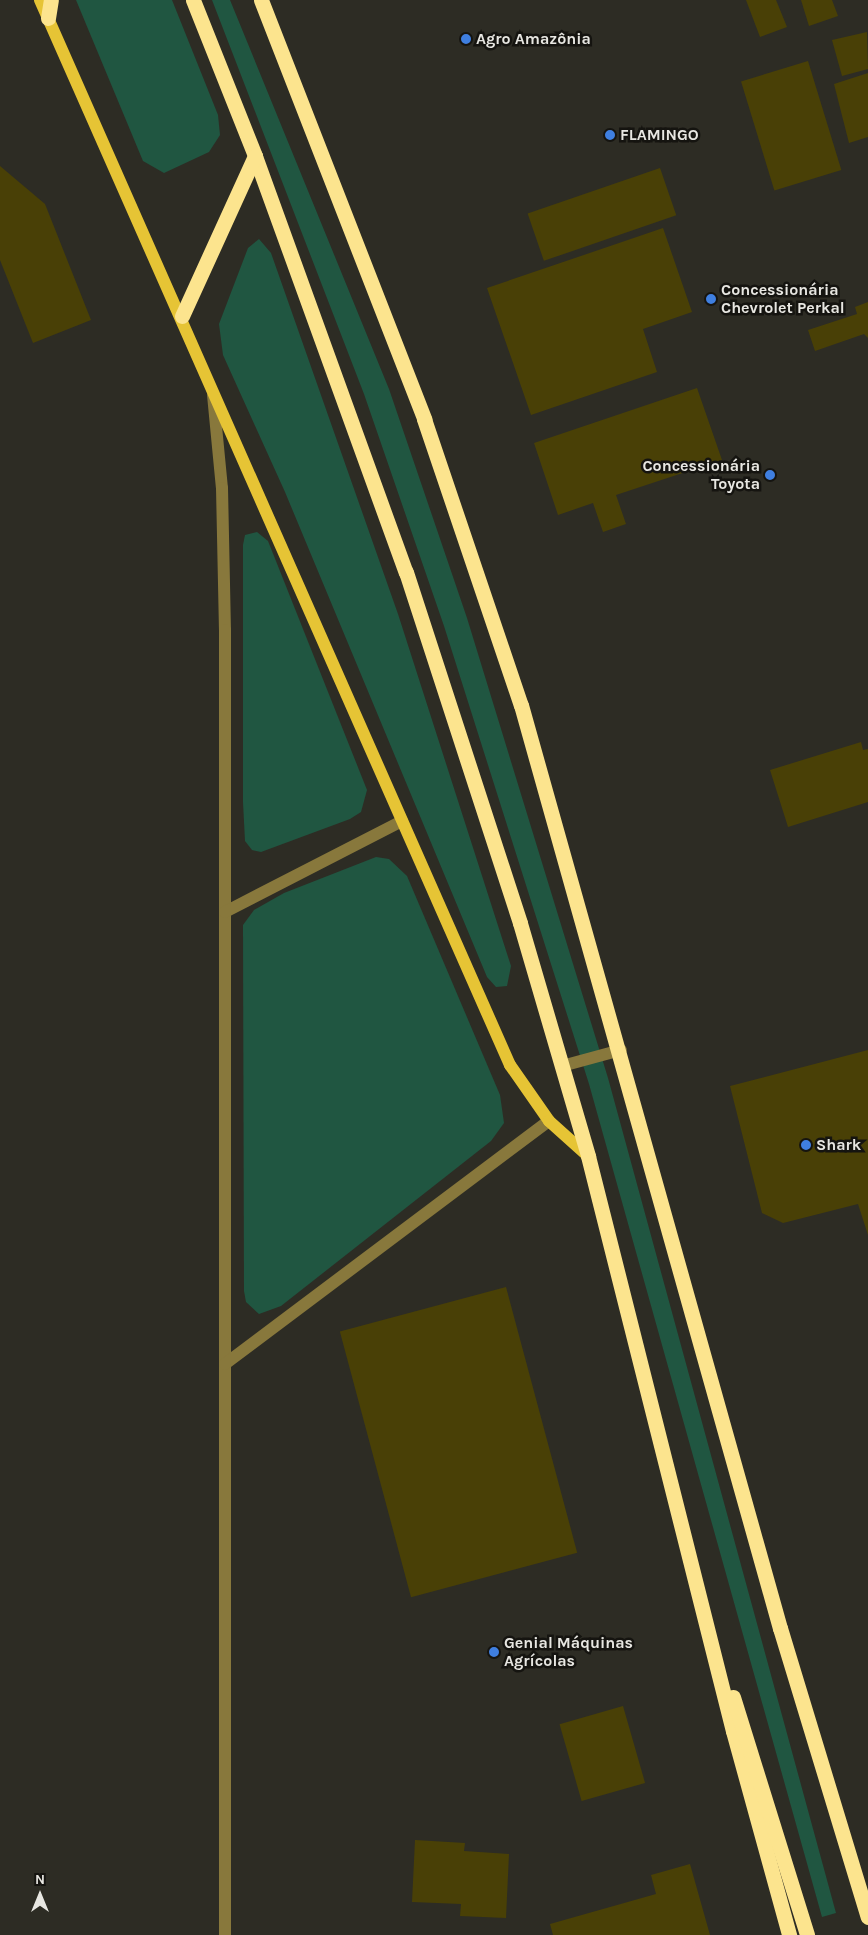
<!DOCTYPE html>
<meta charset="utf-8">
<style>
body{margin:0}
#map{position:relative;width:868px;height:1935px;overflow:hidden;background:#2d2c24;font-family:Karla,sans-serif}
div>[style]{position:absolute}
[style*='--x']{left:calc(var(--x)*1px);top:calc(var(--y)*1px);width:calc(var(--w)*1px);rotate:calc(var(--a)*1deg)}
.green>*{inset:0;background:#205641}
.building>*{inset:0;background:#494006;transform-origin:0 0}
.minor>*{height:12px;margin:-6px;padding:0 6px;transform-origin:6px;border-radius:6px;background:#88783c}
.major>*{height:12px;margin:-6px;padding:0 6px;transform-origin:6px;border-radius:6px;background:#e6c435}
.highway>*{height:15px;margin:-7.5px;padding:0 7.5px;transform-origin:7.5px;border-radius:7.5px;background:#fce48e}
.dots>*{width:14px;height:14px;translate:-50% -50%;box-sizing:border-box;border:2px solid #151410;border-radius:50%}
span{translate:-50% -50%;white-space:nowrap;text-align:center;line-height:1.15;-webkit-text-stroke:5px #151410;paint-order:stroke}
.poi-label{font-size:16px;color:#e8e7e2;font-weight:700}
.left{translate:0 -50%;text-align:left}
.right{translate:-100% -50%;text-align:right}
.north{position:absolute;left:15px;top:1870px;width:50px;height:50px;-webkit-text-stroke:4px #151410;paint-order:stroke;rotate:0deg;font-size:14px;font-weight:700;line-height:20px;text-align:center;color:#e8e7e2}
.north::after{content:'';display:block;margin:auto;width:18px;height:22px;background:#e8e7e2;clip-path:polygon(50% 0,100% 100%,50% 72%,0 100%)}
</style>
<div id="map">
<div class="green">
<i style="clip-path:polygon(76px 0,172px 0,218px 115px,220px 135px,209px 152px,164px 173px,143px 161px)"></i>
<i style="clip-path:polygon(212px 0,230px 0,389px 389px,467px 618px,608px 1078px,836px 1913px,822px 1917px,589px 1084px,444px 626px,364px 394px)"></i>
<i style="clip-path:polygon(259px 239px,271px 253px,398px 614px,511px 966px,507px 986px,496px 987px,487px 977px,285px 492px,223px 355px,219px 324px,248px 248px)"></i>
<i style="clip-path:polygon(257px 532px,268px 541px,367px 790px,361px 812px,350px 819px,261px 852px,252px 850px,245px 841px,243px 802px,243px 545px,245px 535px)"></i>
<i style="clip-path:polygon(376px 857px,389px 859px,407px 876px,500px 1095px,504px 1123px,491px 1141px,281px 1306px,259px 1314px,246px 1302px,244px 1291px,243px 925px,254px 910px,284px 893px)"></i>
</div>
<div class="building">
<i style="clip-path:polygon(746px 0,776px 0,787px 27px,760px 37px)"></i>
<i style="clip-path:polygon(801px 0,832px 0,838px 16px,809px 26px)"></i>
<i style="clip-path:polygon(867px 32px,868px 69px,842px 76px,832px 40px)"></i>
<i style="left:808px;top:61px;width:114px;height:70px;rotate:73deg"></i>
<i style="clip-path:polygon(868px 73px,868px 137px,849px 143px,834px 84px)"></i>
<i style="clip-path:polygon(0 166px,45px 204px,91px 320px,33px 343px,0 260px)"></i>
<i style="left:660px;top:168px;width:50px;height:140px;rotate:71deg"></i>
<i style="clip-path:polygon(663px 228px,692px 312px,643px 329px,657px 372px,531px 415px,487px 288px)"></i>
<i style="clip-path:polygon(868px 302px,868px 338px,864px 334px,815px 351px,808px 330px,857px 314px,855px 307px)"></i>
<i style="clip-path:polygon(697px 388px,722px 460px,616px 495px,626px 524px,603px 532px,593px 503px,558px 515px,534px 443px)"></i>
<i style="clip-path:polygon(861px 742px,863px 750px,868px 749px,868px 802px,788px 827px,770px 770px)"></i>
<i style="clip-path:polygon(868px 1050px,868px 1235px,858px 1204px,783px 1223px,762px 1213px,730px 1086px)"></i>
<i style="left:506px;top:1287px;width:275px;height:172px;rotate:75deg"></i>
<i style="left:623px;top:1706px;width:80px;height:66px;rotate:74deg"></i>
<i style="clip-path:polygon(415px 1840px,465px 1843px,464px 1851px,509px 1854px,506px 1918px,460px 1916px,461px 1904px,412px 1902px)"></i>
<i style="clip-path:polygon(690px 1864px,710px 1935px,553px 1935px,550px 1924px,656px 1894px,651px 1875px)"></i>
</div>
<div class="minor">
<i style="--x:213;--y:395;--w:93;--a:84.5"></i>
<i style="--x:222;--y:488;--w:142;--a:88.8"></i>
<i style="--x:225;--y:630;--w:1305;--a:90"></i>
<i style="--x:225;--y:912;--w:199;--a:-27.2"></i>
<i style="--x:562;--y:1066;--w:61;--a:-15.2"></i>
<i style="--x:225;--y:1364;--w:405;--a:-36.9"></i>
</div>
<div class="major">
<i style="--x:40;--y:0;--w:1164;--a:66.19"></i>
<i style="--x:510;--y:1065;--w:68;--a:55.1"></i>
<i style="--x:549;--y:1121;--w:52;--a:41.9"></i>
</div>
<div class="highway">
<i style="--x:193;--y:0;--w:168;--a:68.3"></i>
<i style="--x:255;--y:156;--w:443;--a:70.1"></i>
<i style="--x:406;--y:572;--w:369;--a:72"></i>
<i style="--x:520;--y:923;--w:243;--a:73.7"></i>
<i style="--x:588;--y:1156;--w:593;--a:75.85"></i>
<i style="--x:733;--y:1731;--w:212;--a:74.6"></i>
<i style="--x:261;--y:0;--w:450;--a:68.7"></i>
<i style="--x:424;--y:419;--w:302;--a:71.3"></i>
<i style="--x:521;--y:705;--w:959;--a:74.33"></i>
<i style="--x:780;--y:1628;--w:302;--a:73.1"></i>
<i style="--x:48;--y:18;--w:18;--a:-81"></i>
<i style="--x:182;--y:316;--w:176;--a:-65.5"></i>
<i style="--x:733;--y:1697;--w:249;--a:72.7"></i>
</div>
<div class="dots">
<i style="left:466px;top:39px;background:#3f7fe0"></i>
<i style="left:610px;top:135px;background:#3f7fe0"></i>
<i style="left:711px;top:299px;background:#3f7fe0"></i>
<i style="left:770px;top:475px;background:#3f7fe0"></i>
<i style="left:806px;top:1145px;background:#3f7fe0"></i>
<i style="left:494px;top:1652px;background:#3f7fe0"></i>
</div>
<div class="poi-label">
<span class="left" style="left:476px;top:39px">Agro Amazônia</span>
<span class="left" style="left:620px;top:135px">FLAMINGO</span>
<span class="left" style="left:721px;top:299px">Concessionária<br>Chevrolet Perkal</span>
<span class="right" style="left:760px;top:475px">Concessionária<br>Toyota</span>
<span class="left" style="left:816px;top:1145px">Shark</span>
<span class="left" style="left:504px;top:1652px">Genial Máquinas<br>Agrícolas</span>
</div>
<div class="north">N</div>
</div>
